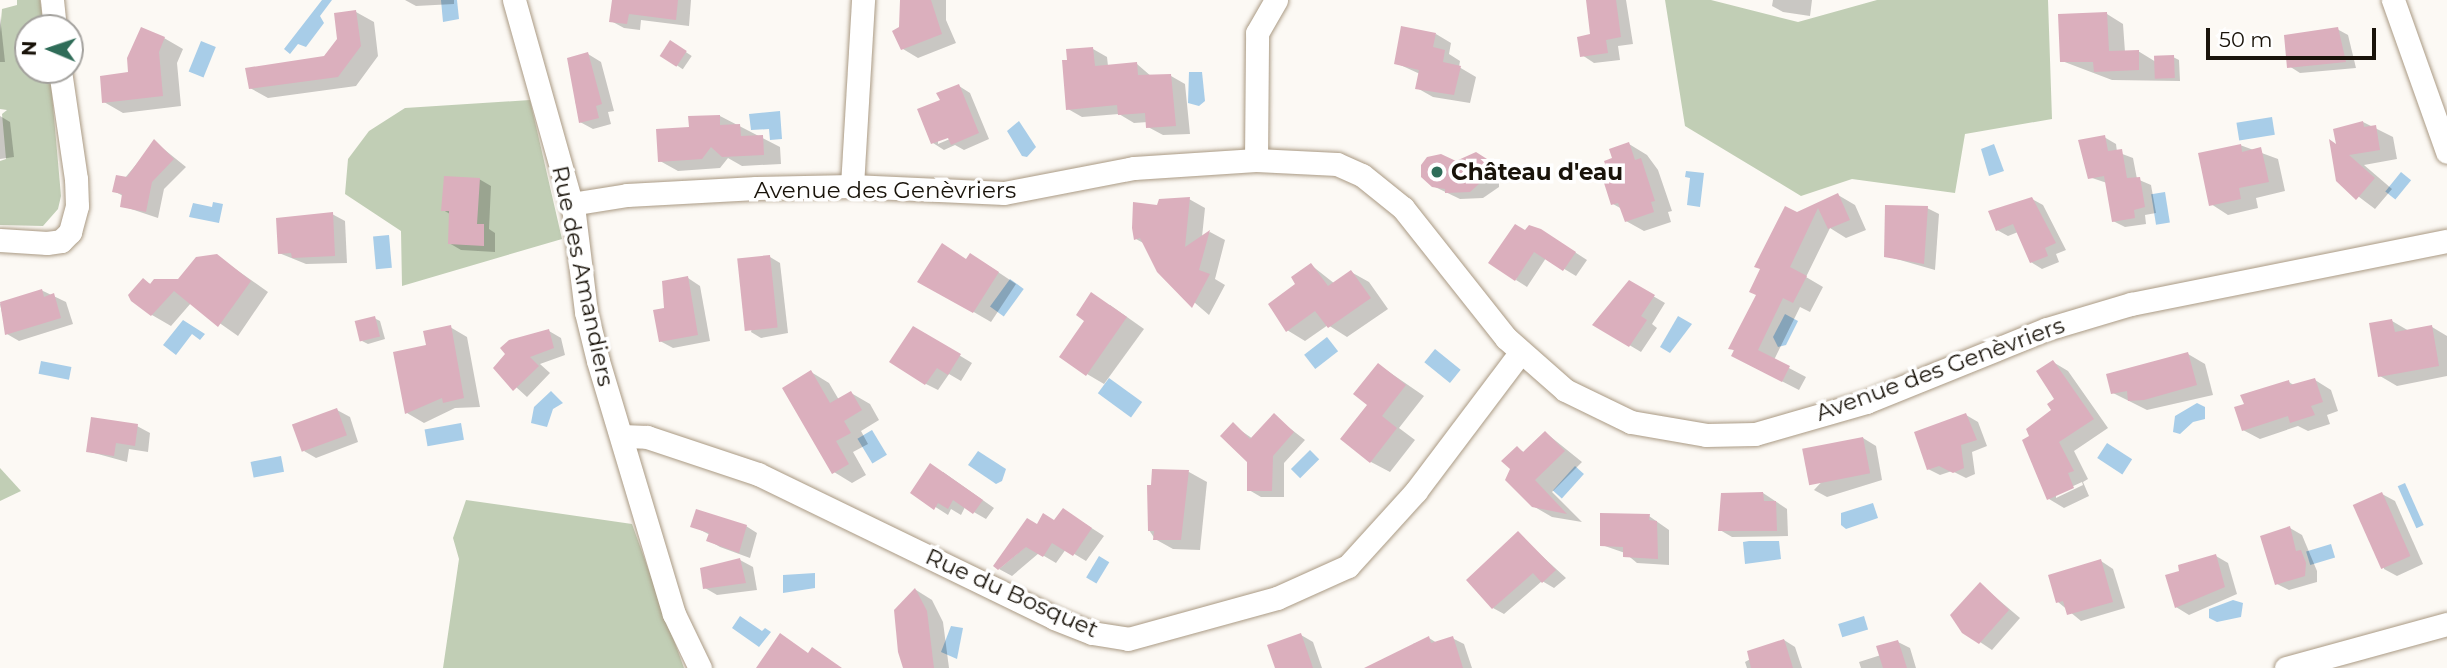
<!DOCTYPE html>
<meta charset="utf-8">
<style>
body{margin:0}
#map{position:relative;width:2447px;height:668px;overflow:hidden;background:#fcf9f4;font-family:Montserrat,sans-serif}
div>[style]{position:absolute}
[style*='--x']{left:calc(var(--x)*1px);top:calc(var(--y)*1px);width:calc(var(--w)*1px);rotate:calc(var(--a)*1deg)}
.green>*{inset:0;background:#c1ceb5}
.water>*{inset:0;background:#a8cde8;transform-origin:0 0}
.shadow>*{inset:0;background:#0003;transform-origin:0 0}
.building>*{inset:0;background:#dbafbd;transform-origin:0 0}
.roads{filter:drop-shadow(0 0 2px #aa9a84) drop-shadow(0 0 2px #aa9a84)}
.street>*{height:23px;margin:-11.5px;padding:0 11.5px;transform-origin:11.5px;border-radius:11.5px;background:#fff}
.dots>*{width:19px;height:19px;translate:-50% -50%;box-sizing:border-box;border:4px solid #fff;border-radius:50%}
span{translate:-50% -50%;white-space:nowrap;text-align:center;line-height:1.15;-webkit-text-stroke:7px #fff;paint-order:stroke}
.poi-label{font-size:23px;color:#19130a;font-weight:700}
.left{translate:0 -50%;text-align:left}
.street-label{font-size:23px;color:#19130a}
.north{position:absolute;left:14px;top:14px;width:70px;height:70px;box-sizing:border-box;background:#fff;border:2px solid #a3a19d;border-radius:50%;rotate:272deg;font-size:19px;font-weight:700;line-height:28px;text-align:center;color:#19130a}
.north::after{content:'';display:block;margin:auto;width:24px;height:32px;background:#2f6c58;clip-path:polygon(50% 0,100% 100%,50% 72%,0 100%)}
.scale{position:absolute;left:2206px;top:28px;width:170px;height:32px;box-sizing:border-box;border:4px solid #19130a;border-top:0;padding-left:9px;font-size:21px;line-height:24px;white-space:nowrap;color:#19130a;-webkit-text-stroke:5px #fff;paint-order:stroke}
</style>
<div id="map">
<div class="green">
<i style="clip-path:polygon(17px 0,40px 0,44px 28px,28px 28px,28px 70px,49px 70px,51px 83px,61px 196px,58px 209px,43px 226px,0 225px,0 161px,6px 159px,2px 114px,7px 110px,0 109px,0 32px,2px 9px,17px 5px)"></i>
<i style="clip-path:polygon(1665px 0,1711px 0,1798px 22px,1877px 0,2048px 0,2052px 119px,1965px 134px,1955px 193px,1852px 179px,1801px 196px,1685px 126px)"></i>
<i style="clip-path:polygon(530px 100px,562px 239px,402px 286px,401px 231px,345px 194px,348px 159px,369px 131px,405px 108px)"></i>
<i style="clip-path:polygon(0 468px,21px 491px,0 501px)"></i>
<i style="clip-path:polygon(466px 500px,632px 524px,684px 668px,443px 668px,459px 559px,453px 538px)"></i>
</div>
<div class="water">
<i style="clip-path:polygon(322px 0,332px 0,320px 16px,324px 23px,306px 47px,298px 44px,290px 54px,284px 49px)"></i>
<i style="clip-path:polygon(441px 0,457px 0,459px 19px,443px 22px)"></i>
<i style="left:201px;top:41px;width:16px;height:33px;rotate:22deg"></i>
<i style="clip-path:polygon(1189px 72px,1202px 72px,1205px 101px,1199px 106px,1188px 103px)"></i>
<i style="clip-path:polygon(780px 111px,782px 139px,770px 140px,769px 129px,751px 130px,749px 114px)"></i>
<i style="left:2272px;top:117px;width:18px;height:36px;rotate:81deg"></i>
<i style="clip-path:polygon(1019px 121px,1036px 147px,1027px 157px,1022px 156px,1007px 131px)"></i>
<i style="clip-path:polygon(1994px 144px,2004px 171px,1989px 176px,1981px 149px)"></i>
<i style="clip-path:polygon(1686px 171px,1704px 173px,1700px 207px,1687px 205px,1690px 178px,1685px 177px)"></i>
<i style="left:2401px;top:172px;width:13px;height:25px;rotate:39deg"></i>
<i style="left:2165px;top:192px;width:31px;height:14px;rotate:81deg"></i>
<i style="clip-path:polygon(213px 202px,223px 204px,219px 223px,189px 217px,193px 203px,212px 207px)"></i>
<i style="left:389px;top:235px;width:33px;height:16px;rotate:85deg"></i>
<i style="left:1010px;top:279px;width:17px;height:34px;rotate:36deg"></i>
<i style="clip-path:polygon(1785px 314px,1798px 321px,1786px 345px,1778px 347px,1773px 337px)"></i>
<i style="clip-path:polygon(1678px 316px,1692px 324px,1670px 353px,1660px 347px)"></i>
<i style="clip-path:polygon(183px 320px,205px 334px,200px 340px,192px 334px,176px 355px,163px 345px)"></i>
<i style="left:1327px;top:337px;width:18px;height:29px;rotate:52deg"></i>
<i style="left:1435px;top:349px;width:33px;height:17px;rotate:39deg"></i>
<i style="left:41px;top:361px;width:31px;height:13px;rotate:11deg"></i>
<i style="left:1109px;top:378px;width:41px;height:19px;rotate:36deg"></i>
<i style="clip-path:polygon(551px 391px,563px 403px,553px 409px,547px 427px,531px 423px,534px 407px)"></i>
<i style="clip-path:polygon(2197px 403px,2205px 407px,2205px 419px,2193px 422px,2180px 434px,2173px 432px,2175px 416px)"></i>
<i style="left:461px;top:423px;width:17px;height:37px;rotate:80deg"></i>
<i style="left:872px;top:430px;width:29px;height:17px;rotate:59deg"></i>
<i style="left:2107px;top:443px;width:30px;height:18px;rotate:33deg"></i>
<i style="left:1310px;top:450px;width:13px;height:27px;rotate:45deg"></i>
<i style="clip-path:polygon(978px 451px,1006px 469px,1002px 481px,996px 484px,968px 465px)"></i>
<i style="left:281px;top:456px;width:16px;height:31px;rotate:79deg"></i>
<i style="left:1575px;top:466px;width:12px;height:33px;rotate:42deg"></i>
<i style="left:2405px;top:483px;width:46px;height:8px;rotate:66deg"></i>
<i style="clip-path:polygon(1873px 503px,1878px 518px,1846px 529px,1841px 525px,1841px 513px)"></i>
<i style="clip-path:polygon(1749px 541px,1779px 541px,1781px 559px,1745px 564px,1743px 542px)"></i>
<i style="left:2331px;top:544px;width:14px;height:26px;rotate:73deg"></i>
<i style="left:1099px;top:556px;width:12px;height:25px;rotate:31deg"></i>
<i style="clip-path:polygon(815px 573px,815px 588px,783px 593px,783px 575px)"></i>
<i style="clip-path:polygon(2233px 600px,2243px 603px,2241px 617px,2217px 622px,2209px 618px,2209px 609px)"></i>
<i style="clip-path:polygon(740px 616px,762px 631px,765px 628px,771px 632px,759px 647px,732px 628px)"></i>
<i style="left:1864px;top:616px;width:14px;height:27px;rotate:73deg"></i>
<i style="clip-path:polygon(951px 626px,963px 628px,957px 659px,941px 652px)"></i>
</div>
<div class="shadow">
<i style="clip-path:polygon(405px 0,454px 0,454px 4px,416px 6px)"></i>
<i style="clip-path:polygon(614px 0,691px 0,689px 26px,641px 20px,640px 30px,624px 28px,611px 21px)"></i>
<i style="clip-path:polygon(902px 0,946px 0,946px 20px,956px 43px,918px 58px,903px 49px)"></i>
<i style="clip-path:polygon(1588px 0,1626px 0,1633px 44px,1618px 46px,1620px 60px,1594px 63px,1582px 55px,1592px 36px)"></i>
<i style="clip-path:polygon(1773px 0,1812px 0,1810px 16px,1783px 12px,1772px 6px)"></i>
<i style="clip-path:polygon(356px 12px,374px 22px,378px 56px,356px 86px,268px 98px,250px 88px,325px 58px)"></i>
<i style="clip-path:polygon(2107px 14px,2123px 24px,2125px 52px,2138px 51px,2156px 62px,2173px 57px,2179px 60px,2180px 81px,2112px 80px,2062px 61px)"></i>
<i style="clip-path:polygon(0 16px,5px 62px,0 62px)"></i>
<i style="clip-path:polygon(2337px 29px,2348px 35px,2356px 68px,2300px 73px,2289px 66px)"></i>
<i style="clip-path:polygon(1436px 34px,1451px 43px,1449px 54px,1460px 61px,1459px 67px,1476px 77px,1470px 103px,1433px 97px,1417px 88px,1420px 74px,1396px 63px)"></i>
<i style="clip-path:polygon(164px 38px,183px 49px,177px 63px,181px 106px,123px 113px,104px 102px)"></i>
<i style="left:671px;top:42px;width:25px;height:16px;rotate:34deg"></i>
<i style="clip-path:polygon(1093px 49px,1107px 57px,1108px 66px,1137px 64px,1152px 77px,1171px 76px,1185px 84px,1190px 134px,1163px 135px,1148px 127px,1148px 122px,1134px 123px,1119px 114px,1082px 117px,1068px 109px)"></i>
<i style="clip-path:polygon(588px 54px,601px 62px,614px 111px,608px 112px,611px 124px,593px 129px,580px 122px,575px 100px,579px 99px)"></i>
<i style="clip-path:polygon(evenodd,959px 86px,970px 93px,989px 139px,964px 150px,955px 145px,944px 150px,933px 143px,942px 101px,959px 86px,956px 133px,957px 136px,938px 144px,938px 140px,956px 133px)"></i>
<i style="clip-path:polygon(0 116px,10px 122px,14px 157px,0 159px)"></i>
<i style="clip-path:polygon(720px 116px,780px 147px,781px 164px,742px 166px,728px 158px,720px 168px,678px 171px,660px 161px)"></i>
<i style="clip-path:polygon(2363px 122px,2393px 137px,2397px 159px,2364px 165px,2392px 189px,2375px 209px,2338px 181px,2338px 146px)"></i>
<i style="clip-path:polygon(2104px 137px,2116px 144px,2117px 152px,2133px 158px,2137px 179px,2151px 185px,2156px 213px,2145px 215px,2146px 224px,2125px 227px,2113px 221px,2107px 183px,2089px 177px)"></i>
<i style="clip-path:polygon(155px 142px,186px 167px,164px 189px,158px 218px,122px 206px,123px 196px,114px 191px)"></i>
<i style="clip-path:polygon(1629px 144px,1647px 155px,1658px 170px,1672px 211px,1668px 212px,1671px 222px,1644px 231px,1626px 221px,1622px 209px,1613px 204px,1615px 159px)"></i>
<i style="clip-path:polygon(2240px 145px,2278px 159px,2285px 191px,2256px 198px,2258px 208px,2228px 215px,2211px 204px)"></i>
<i style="clip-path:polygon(1475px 154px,1499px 168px,1499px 187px,1483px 198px,1460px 199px,1433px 186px,1456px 163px)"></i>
<i style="clip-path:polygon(479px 179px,491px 186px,489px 229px,495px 233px,495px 252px,461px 250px,449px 243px,450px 214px,443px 210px)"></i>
<i style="clip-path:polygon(1838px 195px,1855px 205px,1866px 230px,1846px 238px,1830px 228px,1806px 277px,1823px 287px,1810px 312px,1800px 307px,1774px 360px,1806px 377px,1799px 390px,1750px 365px,1731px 348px,1797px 214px)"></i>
<i style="clip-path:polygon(1189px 199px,1205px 208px,1202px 237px,1210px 232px,1225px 240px,1215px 279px,1225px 285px,1209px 315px,1158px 271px,1145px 244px,1136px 239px,1158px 207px)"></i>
<i style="clip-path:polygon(2032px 199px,2043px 205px,2066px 250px,2056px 254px,2059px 262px,2042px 269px,2031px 262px,2018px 232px,2008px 236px,1997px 230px)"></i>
<i style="clip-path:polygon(1927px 208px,1939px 214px,1935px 270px,1886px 256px)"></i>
<i style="clip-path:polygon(332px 214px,345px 221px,347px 263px,306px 264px,279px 253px)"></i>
<i style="clip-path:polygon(1526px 232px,1553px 238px,1587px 260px,1576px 276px,1546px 258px,1527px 287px,1516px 280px)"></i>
<i style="clip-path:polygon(217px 256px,268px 292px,238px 336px,191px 303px,171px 326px,152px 315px,143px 280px,152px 285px,179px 281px)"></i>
<i style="clip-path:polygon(770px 257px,780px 263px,788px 333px,761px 338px,751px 332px)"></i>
<i style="clip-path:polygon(966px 259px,989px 266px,1016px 284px,991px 322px,920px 281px)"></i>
<i style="clip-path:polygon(1311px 265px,1335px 284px,1351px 272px,1369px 282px,1388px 309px,1347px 337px,1328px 325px,1305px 341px,1287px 330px,1298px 285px)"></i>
<i style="clip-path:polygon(688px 278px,700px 286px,710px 341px,673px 348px,660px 341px,666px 309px)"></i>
<i style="clip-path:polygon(1629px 282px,1665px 303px,1652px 324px,1657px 328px,1641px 352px,1594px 324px)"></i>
<i style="clip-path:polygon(41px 290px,66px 302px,73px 324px,19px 341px,7px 334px,0 304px)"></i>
<i style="clip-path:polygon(1110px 305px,1144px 329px,1104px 384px,1087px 374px,1086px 321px)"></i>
<i style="clip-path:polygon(374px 318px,380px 321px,385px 339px,368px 344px,362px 341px)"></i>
<i style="clip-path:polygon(2392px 321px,2409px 331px,2432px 327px,2447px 336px,2447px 376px,2397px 386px,2380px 376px)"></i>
<i style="clip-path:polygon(450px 327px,467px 337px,480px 407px,455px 408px,424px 423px,407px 413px,428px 346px)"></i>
<i style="clip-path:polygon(914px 328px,972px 363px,961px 381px,949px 374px,938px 390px,926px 384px)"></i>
<i style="clip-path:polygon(549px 331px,561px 338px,565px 355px,540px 364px,550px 373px,527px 397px,495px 368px)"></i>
<i style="clip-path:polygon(2188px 354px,2205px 364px,2213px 395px,2147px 410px,2113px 393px)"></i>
<i style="clip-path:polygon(evenodd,2053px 362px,2068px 371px,2108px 428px,2074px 451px,2088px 479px,2083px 482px,2089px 496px,2064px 508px,2049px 499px,2056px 399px,2053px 362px,2082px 482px,2083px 485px,2056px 498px,2056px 494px,2082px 482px)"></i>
<i style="clip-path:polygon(1379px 365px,1424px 396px,1399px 428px,1415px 440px,1390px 472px,1371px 462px,1370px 404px)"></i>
<i style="clip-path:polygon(811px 372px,829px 383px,839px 400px,851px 393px,870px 404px,879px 420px,861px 431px,868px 444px,853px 452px,866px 475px,852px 483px,834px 472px)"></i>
<i style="clip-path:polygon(2315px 380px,2331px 390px,2338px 411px,2327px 415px,2330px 424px,2308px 431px,2298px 426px,2260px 439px,2243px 430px,2289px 382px,2295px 386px)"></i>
<i style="clip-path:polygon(337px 410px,350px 417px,358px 442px,316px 458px,304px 451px)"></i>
<i style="clip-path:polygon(1966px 415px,1978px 422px,1987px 446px,1972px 452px,1975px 474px,1966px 478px,1952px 471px,1940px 475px,1928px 469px)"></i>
<i style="clip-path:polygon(1274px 416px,1305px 440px,1284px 463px,1284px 497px,1261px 497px,1249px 490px,1249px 461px,1233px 425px,1253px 439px)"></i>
<i style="clip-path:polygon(137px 426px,150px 433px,148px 452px,129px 449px,127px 462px,87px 451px)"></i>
<i style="clip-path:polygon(1546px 433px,1582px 462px,1552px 492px,1582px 522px,1552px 517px,1533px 506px,1517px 448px,1525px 453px)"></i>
<i style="clip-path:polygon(1863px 438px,1876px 446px,1882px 480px,1827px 497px,1814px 490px)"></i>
<i style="clip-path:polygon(943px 472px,994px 508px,986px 519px,965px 507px,961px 515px,951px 509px,948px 515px,912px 492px)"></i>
<i style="clip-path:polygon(1189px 472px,1207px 482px,1200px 550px,1173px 549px,1155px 539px,1149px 530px,1153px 486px)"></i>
<i style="clip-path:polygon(1763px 493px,1787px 509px,1788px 536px,1732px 537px,1720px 530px)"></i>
<i style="clip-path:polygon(2382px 494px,2395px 501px,2423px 564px,2397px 576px,2384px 569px)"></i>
<i style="clip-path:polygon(1649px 516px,1669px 530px,1669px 565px,1637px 563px,1625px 553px,1602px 545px)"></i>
<i style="clip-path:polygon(1076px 518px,1104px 536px,1086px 561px,1066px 549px,1056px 563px,1039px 553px,1012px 576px,999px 569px,1055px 522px)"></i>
<i style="clip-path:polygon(693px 526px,746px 526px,757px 533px,750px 558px,720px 547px,708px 540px,710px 535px)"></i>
<i style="clip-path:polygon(2290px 528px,2302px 535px,2317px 571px,2317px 582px,2289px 590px,2277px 584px)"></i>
<i style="clip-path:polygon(1518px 534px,1566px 578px,1554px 588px,1542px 581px,1504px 614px,1493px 608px)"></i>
<i style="clip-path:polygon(2216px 556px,2228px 563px,2237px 594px,2189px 615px,2176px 607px)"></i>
<i style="clip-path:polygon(740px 560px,753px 567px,757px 590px,717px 595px,705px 588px)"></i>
<i style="clip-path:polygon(2101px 561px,2113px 569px,2125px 608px,2081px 621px,2058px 602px)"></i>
<i style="clip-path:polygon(1980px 584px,2020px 618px,1992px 650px,1980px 642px)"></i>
<i style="clip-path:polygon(916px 590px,932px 600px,943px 622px,949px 668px,905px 668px)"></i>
<i style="clip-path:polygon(1301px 635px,1313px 642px,1322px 668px,1277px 668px)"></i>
<i style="clip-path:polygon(1429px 638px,1437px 643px,1452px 638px,1464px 644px,1472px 668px,1411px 668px,1413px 644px)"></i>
<i style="clip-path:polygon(1784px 640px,1795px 647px,1802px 668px,1747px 668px,1745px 662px)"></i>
<i style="clip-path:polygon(1898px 642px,1910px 648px,1916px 668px,1861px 668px,1859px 662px,1881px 655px)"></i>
</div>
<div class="building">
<i style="clip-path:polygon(612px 0,678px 0,676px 20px,629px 14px,627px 24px,609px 22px)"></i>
<i style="clip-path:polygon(900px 0,931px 0,942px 34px,901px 50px,892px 31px,899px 27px)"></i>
<i style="clip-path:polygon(1586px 0,1616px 0,1621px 37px,1606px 40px,1608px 53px,1580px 57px,1577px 37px,1590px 34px)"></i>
<i style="clip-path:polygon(356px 10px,361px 46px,338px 77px,249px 89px,245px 68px,324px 56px,337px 39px,334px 13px)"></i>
<i style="clip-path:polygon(2107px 12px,2109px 51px,2139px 50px,2139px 70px,2094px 72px,2093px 62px,2060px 62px,2058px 14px)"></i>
<i style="clip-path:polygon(1401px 26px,1436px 33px,1433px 47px,1445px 50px,1443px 62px,1461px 66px,1454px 95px,1415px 89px,1419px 70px,1394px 64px)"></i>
<i style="clip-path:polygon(141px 27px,165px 37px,159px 52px,163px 96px,102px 103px,100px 76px,128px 72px,127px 58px)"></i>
<i style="clip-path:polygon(2338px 27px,2346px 62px,2287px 68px,2284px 35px)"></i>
<i style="left:670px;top:40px;width:20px;height:19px;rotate:33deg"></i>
<i style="clip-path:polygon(1093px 47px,1095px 66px,1137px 62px,1138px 75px,1171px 74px,1176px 126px,1146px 128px,1145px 113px,1118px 115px,1117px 105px,1066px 110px,1062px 60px,1067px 60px,1066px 49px)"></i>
<i style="clip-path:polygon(588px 52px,602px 104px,596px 106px,599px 118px,579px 123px,567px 58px)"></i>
<i style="left:2174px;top:55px;width:23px;height:20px;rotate:88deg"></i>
<i style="clip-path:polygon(959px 84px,979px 133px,951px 145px,948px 138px,931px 144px,917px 109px,940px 100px,936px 93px)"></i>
<i style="clip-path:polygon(720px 115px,720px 125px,740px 124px,741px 136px,763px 135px,764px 155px,722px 157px,711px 147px,702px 159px,658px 162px,656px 129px,689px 127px,688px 116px)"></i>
<i style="clip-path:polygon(2363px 121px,2364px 127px,2376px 125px,2380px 150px,2349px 155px,2375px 178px,2356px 200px,2336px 181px,2329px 139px,2336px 144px,2333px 129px)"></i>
<i style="clip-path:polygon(2105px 135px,2108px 151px,2122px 149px,2127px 178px,2140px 177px,2145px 207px,2134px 210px,2135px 218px,2112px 222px,2104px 176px,2088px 179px,2078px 140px)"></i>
<i style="clip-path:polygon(154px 139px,174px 159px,152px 182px,146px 212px,120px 207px,122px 194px,112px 192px,116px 175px,127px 177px)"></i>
<i style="clip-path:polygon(1629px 142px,1635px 160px,1641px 158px,1655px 201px,1651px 202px,1654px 212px,1625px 222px,1618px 203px,1611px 205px,1604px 183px,1611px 181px,1604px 161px,1612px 158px,1609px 149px)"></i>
<i style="clip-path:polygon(2241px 144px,2242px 152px,2261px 147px,2269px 182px,2239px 188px,2241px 199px,2209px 206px,2198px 153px)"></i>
<i style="clip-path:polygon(1476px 152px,1487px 159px,1490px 174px,1470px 192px,1445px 193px,1445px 189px,1432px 187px,1421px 177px,1421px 165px,1427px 157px,1441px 154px,1456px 161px)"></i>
<i style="clip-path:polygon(444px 176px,480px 178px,477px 224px,484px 224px,484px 246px,448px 244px,449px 211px,441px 211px)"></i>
<i style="clip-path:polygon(1838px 193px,1850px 220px,1828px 229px,1818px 208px,1790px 267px,1807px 276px,1793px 303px,1783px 298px,1758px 350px,1790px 366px,1782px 382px,1731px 356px,1734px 350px,1728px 349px,1756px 295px,1749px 292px,1760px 269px,1754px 267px,1785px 206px,1797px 212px)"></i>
<i style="clip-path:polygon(1190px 197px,1185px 247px,1210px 230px,1199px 270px,1210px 274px,1192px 308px,1157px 272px,1140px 238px,1134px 240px,1132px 228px,1133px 202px,1157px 205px,1159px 199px)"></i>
<i style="clip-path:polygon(2032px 197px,2056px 243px,2045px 248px,2048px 256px,2030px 263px,2013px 224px,1996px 231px,1988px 211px)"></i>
<i style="clip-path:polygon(1885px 205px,1928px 206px,1924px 264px,1884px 257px)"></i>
<i style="clip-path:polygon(333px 212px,335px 256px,292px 258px,291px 253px,278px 254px,276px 218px)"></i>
<i style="clip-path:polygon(1515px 224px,1525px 230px,1529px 225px,1541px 229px,1576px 252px,1563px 271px,1534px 252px,1515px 281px,1488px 263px)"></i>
<i style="clip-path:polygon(942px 243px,966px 259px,970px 253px,999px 272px,973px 313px,917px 282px)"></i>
<i style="clip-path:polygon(217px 254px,251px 281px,218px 327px,174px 291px,151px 316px,131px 301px,128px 295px,143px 278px,150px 284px,154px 279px,178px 279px,196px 257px)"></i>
<i style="left:770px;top:255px;width:73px;height:33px;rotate:84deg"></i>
<i style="clip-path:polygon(1311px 263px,1328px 286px,1351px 270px,1371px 298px,1328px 328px,1315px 311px,1286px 332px,1268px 304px,1295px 284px,1291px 277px)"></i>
<i style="clip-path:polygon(688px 276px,698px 335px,659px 342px,653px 310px,664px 308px,662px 281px)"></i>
<i style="clip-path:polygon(1629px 280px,1655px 295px,1641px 316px,1647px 320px,1629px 347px,1592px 325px)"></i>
<i style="clip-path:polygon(42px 289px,44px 297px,54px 293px,61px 318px,5px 335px,0 302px)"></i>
<i style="clip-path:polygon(1091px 292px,1127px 317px,1086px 376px,1059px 357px,1084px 321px,1076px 315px)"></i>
<i style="left:375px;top:316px;width:21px;height:21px;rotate:76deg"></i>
<i style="clip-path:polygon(2392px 319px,2395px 332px,2432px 325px,2439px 366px,2378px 377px,2369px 323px)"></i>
<i style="clip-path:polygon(451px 325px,464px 398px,443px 403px,442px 398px,405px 414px,393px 352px,426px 345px,423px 331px)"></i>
<i style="clip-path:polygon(913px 326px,961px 354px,948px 375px,937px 368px,925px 385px,889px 362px)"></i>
<i style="clip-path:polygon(549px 329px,554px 348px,530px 357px,539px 366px,513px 391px,493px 368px,505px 354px,500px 348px,509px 340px)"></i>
<i style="clip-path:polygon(2188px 352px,2197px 385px,2144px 400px,2128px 401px,2127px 391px,2111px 394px,2106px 374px)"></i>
<i style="clip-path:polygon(2053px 360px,2094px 419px,2059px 442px,2074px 471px,2068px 473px,2074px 488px,2047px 500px,2022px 440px,2029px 436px,2026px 429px,2051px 410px,2047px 404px,2054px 399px,2036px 371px)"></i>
<i style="clip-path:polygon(1378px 363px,1406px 385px,1382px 416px,1397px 428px,1370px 463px,1340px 439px,1367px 405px,1353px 394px)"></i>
<i style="clip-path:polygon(811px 370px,830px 403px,851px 391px,862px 410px,844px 421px,851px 433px,836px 441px,849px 464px,832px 474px,782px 388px)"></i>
<i style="clip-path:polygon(2315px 378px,2323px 402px,2311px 406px,2315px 415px,2290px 423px,2288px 416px,2242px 431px,2234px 407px,2244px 404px,2240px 395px,2289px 380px,2290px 385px)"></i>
<i style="left:337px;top:408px;width:29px;height:48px;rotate:70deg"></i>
<i style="clip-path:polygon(1274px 413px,1294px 432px,1273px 456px,1272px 491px,1247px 491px,1247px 462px,1220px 436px,1233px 422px,1250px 439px)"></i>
<i style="clip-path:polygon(1966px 413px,1977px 440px,1961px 445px,1964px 468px,1953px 473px,1939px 466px,1927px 470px,1914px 432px)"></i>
<i style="clip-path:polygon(91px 417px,138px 424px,135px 446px,116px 443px,114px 456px,86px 452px)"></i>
<i style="clip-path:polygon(1545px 431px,1565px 451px,1535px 480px,1567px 514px,1532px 507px,1505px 480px,1510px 469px,1501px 461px,1517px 446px,1523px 452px)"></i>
<i style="left:1863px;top:437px;width:37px;height:62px;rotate:79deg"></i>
<i style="clip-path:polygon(930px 463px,983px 500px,973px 514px,953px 500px,948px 509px,938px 503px,934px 510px,910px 493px)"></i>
<i style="clip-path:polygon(1152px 469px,1189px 470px,1181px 540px,1153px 540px,1154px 531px,1148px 531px,1147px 485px,1151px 485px)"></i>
<i style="clip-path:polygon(1763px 492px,1764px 501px,1776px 501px,1777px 531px,1718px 531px,1721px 493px)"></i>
<i style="left:2382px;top:492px;width:70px;height:32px;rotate:66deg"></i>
<i style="clip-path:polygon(1063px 508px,1092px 528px,1073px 556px,1052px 543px,1043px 557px,1026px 547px,998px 570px,993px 566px,1027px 518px,1037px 524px,1043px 513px,1054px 520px)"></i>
<i style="clip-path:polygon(696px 509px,747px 525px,739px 553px,706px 541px,709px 533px,690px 527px)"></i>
<i style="clip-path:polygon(1600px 513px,1650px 514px,1649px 520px,1657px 521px,1658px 559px,1623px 557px,1623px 547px,1600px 546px)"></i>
<i style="clip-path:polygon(2290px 526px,2296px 551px,2301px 550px,2306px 563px,2305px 576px,2275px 585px,2260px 536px)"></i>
<i style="clip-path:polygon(1518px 531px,1556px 570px,1542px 583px,1533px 573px,1492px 609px,1466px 580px)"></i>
<i style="clip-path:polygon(2216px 554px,2225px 587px,2175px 608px,2165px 575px,2179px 571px,2178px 565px)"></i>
<i style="clip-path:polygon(740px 558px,746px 583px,703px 589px,700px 568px)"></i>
<i style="clip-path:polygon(2101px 559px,2113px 602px,2067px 615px,2063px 601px,2056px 603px,2048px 575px)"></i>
<i style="clip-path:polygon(1980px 582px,2009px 610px,1979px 644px,1962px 633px,1950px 615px)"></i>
<i style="clip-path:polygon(915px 588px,927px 611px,934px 668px,903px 668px,898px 652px,894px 610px)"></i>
<i style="clip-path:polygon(780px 633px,808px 653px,812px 647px,842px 668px,756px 668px)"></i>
<i style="clip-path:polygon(1301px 633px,1313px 668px,1275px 668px,1267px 645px)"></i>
<i style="clip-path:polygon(1429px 636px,1431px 643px,1453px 636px,1463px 668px,1364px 668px)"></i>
<i style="clip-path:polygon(1784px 639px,1793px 668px,1751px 668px,1747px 651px)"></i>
<i style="clip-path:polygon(1898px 640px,1907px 668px,1883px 668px,1876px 646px)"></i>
</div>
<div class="roads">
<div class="street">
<i style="--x:52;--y:0;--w:28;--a:84"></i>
<i style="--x:514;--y:0;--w:222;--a:74.3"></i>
<i style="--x:574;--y:214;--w:99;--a:83"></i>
<i style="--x:586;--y:312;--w:50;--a:76.2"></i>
<i style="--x:598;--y:361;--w:264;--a:73.3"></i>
<i style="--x:674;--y:614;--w:60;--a:64.3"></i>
<i style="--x:2393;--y:0;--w:161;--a:70.4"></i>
<i style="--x:1256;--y:160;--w:127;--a:-89.5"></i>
<i style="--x:1257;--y:33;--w:38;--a:-60"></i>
<i style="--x:852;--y:186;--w:186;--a:-86.6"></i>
<i style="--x:571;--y:204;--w:57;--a:-9.1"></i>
<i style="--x:627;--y:195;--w:129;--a:-3.1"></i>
<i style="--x:756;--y:188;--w:96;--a:-1.2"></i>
<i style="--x:852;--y:186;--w:152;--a:2.6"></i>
<i style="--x:1004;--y:193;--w:132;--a:-10.9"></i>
<i style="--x:1134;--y:168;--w:122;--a:-3.8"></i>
<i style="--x:1256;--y:160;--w:81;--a:2.8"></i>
<i style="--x:1337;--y:164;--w:27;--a:24"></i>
<i style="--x:1362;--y:175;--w:53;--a:38.8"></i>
<i style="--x:1403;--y:208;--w:166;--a:51.6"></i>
<i style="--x:1506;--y:338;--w:79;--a:41.4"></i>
<i style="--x:1565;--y:390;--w:73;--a:25.9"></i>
<i style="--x:1631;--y:422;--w:76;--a:9.8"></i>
<i style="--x:1706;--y:435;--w:49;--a:-1.2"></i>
<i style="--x:1755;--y:434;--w:116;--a:-16.1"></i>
<i style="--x:1866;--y:402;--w:195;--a:-22"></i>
<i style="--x:2047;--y:329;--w:88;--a:-16.6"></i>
<i style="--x:2131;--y:304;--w:322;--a:-11.3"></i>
<i style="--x:0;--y:240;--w:47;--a:3.7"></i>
<i style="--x:47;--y:243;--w:14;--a:-8"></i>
<i style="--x:61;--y:241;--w:13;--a:-45"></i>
<i style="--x:70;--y:232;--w:27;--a:-75"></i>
<i style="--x:77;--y:206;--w:27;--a:-92"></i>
<i style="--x:76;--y:179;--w:110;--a:-98.4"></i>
<i style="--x:622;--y:436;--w:25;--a:2"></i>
<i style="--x:647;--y:437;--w:117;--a:18.4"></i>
<i style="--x:758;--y:474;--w:329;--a:25.9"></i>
<i style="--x:1054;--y:618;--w:41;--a:21.5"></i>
<i style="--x:1092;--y:633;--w:36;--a:9"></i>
<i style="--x:1128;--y:639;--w:155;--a:-15.4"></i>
<i style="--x:1277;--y:598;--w:78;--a:-24.3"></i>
<i style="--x:1348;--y:566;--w:101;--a:-47.8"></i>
<i style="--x:1416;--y:491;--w:173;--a:-53"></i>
<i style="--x:2286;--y:668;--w:167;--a:-15.3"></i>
</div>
</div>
<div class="dots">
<i style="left:1437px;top:172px;background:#2f6c58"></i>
</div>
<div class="poi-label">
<span class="left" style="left:1451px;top:172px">Château d'eau</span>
</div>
<div class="street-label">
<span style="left:885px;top:190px">Avenue des Genèvriers</span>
<span style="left:583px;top:276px;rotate:78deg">Rue des Amandiers</span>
<span style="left:1940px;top:369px;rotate:-20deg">Avenue des Genèvriers</span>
<span style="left:1012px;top:593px;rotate:24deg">Rue du Bosquet</span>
</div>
<div class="north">N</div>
<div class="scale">50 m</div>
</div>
